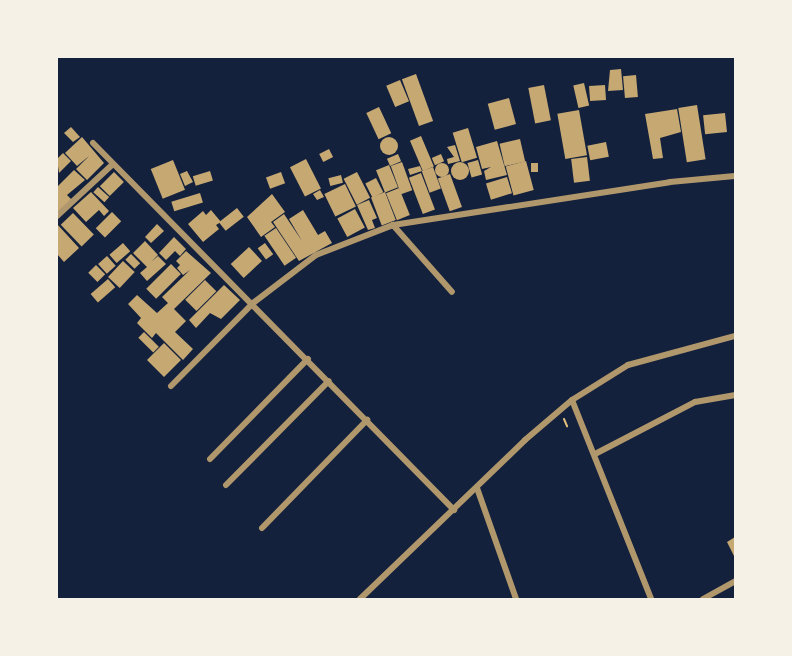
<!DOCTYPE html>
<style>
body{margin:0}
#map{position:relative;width:792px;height:656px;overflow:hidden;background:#14213d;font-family:Karla,sans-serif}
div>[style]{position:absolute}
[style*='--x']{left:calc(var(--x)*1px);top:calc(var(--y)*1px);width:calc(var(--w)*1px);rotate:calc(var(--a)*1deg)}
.building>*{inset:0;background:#c6a872;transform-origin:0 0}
.round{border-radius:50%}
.path>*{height:2px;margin:-1px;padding:0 1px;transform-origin:1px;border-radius:1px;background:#e5c07b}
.minor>*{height:6px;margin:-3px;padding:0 3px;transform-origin:3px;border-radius:3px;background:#b1986c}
span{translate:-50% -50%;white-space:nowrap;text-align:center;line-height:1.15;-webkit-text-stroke:6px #f6f1e7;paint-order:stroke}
.frame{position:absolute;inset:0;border:58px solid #f6f1e7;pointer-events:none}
</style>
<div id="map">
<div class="building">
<i style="clip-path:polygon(621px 69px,623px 90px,608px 91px,610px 70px)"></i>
<i style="left:416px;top:74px;width:50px;height:15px;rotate:70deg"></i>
<i style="left:636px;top:75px;width:22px;height:13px;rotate:85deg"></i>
<i style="left:400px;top:80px;width:23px;height:15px;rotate:67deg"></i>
<i style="left:584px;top:83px;width:23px;height:11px;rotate:77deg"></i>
<i style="left:544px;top:85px;width:36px;height:16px;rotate:79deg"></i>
<i style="left:605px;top:85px;width:15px;height:16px;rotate:86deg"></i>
<i style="left:509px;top:98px;width:27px;height:22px;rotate:75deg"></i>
<i style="left:697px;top:105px;width:55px;height:19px;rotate:81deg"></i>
<i style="left:379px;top:107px;width:29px;height:14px;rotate:65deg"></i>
<i style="clip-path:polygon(677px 109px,681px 132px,660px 138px,663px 158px,653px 159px,645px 114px)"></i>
<i style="left:579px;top:110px;width:46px;height:22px;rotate:80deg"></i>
<i style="left:725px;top:113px;width:19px;height:22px;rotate:84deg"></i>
<i style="clip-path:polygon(71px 127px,80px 137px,73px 142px,64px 133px)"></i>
<i style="left:468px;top:128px;width:31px;height:16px;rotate:73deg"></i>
<i style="left:421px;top:136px;width:33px;height:12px;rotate:67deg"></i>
<i class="round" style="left:380px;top:137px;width:18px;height:18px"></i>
<i style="clip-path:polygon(82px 137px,104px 163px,87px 180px,76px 169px,89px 156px,77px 166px,65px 153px)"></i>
<i style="left:520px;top:139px;width:23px;height:21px;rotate:77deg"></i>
<i style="clip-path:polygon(497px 141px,507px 175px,486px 180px,484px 171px,491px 167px,482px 169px,476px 147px)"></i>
<i style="left:606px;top:142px;width:15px;height:19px;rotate:79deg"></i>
<i style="clip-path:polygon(455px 145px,460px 161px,448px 164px,447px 159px,454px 157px,447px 147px)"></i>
<i style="left:329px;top:149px;width:9px;height:11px;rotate:63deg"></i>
<i style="clip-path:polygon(63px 153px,71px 161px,59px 173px,57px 159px)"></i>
<i style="left:398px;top:154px;width:8px;height:12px;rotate:67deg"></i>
<i style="left:441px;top:154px;width:8px;height:10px;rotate:67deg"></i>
<i style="left:587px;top:157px;width:24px;height:16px;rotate:83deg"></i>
<i style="left:306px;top:159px;width:33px;height:18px;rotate:63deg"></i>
<i style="left:173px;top:160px;width:32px;height:24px;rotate:68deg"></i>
<i style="left:478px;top:160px;width:15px;height:11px;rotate:74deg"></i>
<i style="left:526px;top:161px;width:30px;height:21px;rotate:75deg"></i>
<i style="left:402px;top:162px;width:30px;height:12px;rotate:70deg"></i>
<i class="round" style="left:451px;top:162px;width:18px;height:18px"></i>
<i style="left:538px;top:163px;width:9px;height:7px;rotate:90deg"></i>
<i class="round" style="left:435px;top:163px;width:14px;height:14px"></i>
<i style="left:389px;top:165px;width:24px;height:14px;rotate:68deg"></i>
<i style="clip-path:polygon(420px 166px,422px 171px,410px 175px,408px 169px)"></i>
<i style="left:433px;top:167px;width:23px;height:12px;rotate:70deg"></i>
<i style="clip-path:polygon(74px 170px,85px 180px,67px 195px,72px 200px,57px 214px,57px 187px)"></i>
<i style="clip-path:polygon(187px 171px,193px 182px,185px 186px,180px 174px)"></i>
<i style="left:210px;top:171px;width:10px;height:18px;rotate:73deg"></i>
<i style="left:114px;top:172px;width:14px;height:20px;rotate:45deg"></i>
<i style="left:281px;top:172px;width:12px;height:16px;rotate:70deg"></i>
<i style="left:357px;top:172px;width:29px;height:15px;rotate:63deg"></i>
<i style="left:421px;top:173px;width:39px;height:13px;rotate:69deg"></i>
<i style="left:450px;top:174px;width:35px;height:13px;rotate:70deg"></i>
<i style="left:341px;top:175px;width:8px;height:13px;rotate:76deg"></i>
<i style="left:507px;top:177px;width:17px;height:22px;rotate:73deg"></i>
<i style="left:376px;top:178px;width:16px;height:12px;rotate:63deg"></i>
<i style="left:345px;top:184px;width:25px;height:23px;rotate:64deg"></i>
<i style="left:98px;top:187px;width:15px;height:7px;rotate:42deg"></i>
<i style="left:399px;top:188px;width:29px;height:14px;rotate:68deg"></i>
<i style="clip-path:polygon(320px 190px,324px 197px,317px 200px,313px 194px)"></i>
<i style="clip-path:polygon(91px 192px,109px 211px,104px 216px,99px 210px,86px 222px,73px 208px)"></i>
<i style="left:385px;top:192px;width:30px;height:15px;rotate:69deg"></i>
<i style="left:200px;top:193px;width:10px;height:30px;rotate:73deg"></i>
<i style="clip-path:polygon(272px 194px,285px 212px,271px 222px,275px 227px,261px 237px,247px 217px)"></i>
<i style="clip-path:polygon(369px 200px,377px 218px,372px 220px,375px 228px,368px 230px,357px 205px)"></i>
<i style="left:237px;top:208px;width:11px;height:23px;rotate:52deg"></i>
<i style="left:355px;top:209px;width:21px;height:20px;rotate:62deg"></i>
<i style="clip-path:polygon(211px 210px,221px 222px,216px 225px,219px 229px,203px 242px,188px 224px,203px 211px,206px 215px)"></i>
<i style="clip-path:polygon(303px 210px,318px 235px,325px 231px,332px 243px,299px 261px,273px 222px,284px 214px,302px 241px,289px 219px)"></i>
<i style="left:112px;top:212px;width:13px;height:23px;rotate:45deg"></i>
<i style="left:73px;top:213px;width:30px;height:17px;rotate:46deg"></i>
<i style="clip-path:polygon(57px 224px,79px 248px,64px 262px,57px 254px)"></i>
<i style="clip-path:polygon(157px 224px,164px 231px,151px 243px,145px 237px)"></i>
<i style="left:276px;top:228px;width:36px;height:14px;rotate:56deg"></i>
<i style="clip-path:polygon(174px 237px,186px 249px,180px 256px,175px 251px,166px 260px,159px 253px)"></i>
<i style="clip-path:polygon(145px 241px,158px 255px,151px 262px,158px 256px,166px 264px,147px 281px,140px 273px,147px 267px,133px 253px)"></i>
<i style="left:123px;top:243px;width:11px;height:18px;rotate:49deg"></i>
<i style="left:265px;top:243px;width:14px;height:9px;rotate:54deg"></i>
<i style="left:249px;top:247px;width:19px;height:25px;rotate:47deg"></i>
<i style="clip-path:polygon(186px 251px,211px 273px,174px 309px,186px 321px,175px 332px,193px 349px,183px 360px,156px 333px,152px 338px,137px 323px,141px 318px,128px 304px,137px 295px,157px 313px,168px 303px,162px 297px,190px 270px,183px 275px,177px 268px,180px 265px,176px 261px)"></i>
<i style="left:131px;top:254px;width:13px;height:8px;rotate:45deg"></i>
<i style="left:107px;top:256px;width:13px;height:12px;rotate:48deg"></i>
<i style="left:123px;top:261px;width:16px;height:22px;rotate:43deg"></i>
<i style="left:171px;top:264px;width:14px;height:35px;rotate:45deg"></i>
<i style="left:96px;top:265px;width:13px;height:11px;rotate:45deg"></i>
<i style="left:108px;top:279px;width:11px;height:23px;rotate:49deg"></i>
<i style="left:205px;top:280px;width:16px;height:28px;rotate:45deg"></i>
<i style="clip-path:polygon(224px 285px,240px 300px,221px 319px,210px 313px,196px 328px,189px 320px)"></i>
<i style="left:144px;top:332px;width:21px;height:8px;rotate:45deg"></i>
<i style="left:164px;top:343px;width:24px;height:24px;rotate:45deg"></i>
<i style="clip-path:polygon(735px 537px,735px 558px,727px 542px)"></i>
</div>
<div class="path">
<i style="--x:564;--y:419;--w:8;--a:67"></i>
</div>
<div class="minor">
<i style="--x:93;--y:143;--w:515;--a:45.47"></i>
<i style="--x:57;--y:216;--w:76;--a:-42.9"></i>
<i style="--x:393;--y:225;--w:89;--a:48.6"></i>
<i style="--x:171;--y:386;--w:117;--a:-45.3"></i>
<i style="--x:253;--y:303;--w:79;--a:-37.3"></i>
<i style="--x:316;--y:255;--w:83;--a:-21.3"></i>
<i style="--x:393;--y:225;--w:280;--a:-8.8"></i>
<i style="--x:670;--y:182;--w:65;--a:-5.3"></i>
<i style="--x:572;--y:400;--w:214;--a:68.3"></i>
<i style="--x:595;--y:454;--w:113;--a:-27.5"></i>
<i style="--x:695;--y:402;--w:41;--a:-9.9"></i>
<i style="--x:210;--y:459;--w:140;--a:-45.6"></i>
<i style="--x:226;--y:485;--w:146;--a:-45.3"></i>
<i style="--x:477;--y:488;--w:118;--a:70.6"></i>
<i style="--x:262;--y:528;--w:151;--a:-45.8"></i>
<i style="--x:360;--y:599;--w:229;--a:-43.9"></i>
<i style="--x:525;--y:440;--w:62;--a:-40.4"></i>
<i style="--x:572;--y:400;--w:66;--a:-32"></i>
<i style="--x:628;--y:365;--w:111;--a:-15.2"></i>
<i style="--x:703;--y:599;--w:37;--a:-29"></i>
</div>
<div class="frame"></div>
</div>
